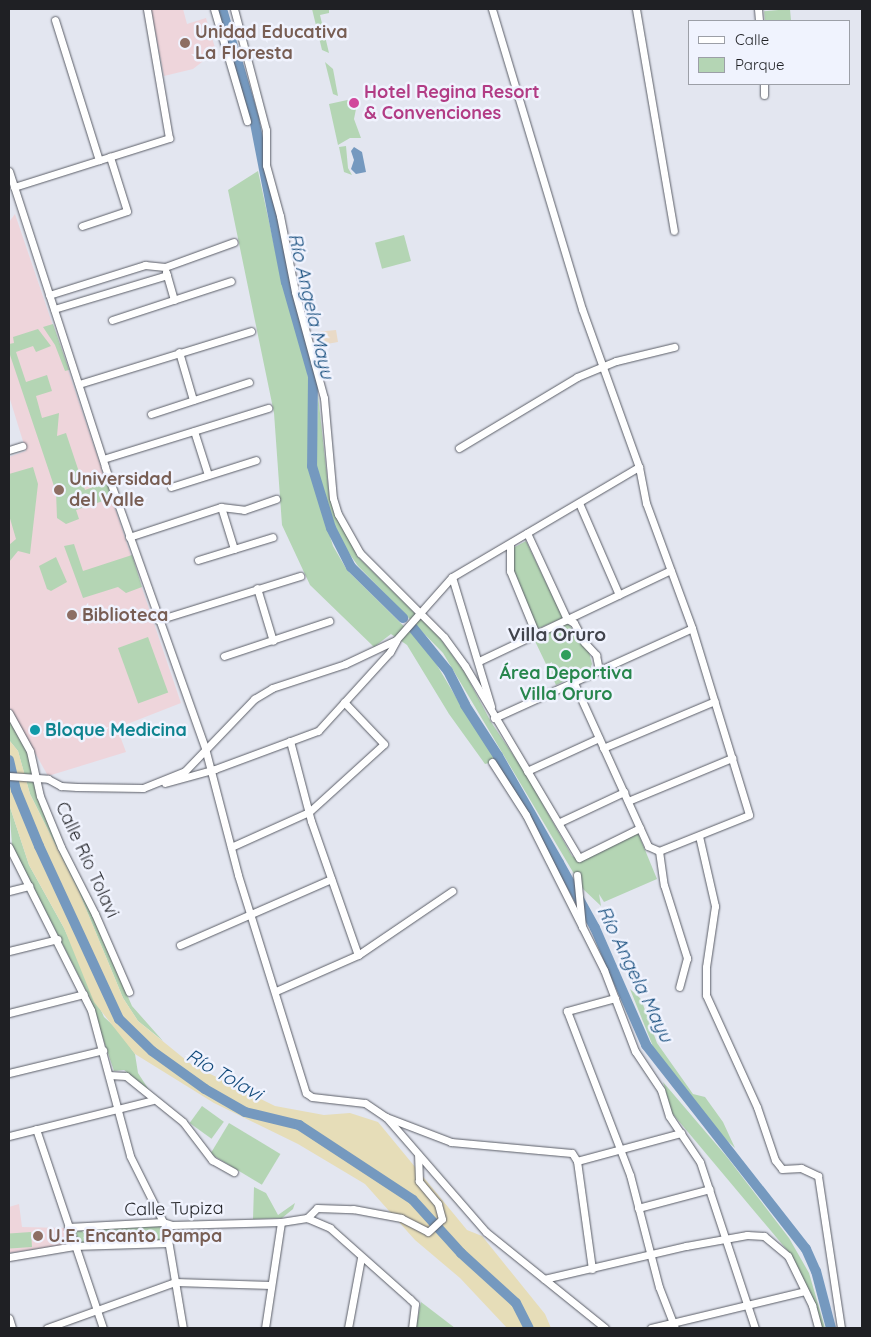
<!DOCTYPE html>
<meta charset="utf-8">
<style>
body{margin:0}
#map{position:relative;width:871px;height:1337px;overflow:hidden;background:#e3e6f0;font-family:Quicksand,sans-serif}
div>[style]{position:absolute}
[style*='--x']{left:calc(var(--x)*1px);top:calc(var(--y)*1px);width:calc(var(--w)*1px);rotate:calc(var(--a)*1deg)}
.industrial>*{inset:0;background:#e9dac7}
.education>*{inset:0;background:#eed5db}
.green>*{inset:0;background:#b4d5b4;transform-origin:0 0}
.sand>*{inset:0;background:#e6ddb8}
.water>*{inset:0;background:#7599bf}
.river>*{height:10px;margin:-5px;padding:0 5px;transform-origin:5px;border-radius:5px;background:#7599bf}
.roads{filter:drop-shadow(0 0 1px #5b5e67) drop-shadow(0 0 1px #5b5e67)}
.minor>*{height:7px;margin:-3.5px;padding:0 3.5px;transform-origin:3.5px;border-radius:3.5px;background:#fff}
.dots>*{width:14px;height:14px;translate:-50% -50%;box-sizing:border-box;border:2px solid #f0f3fe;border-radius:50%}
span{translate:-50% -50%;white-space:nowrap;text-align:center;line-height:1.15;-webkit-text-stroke:5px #f0f3fe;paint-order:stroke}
.education-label{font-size:18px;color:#785e54;font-weight:700}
.left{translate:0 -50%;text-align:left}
.hotel-label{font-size:18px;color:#b23c85;font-weight:700}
.leisure-label{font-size:18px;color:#27864d;font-weight:700}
.culture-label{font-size:18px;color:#0d838f;font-weight:700}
.street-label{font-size:18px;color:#1f2024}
.water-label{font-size:19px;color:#134b7c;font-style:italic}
.neighbourhood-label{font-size:19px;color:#41444c;font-weight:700}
.frame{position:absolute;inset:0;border:10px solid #1f2024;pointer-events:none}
.legend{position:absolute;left:688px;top:20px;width:162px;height:65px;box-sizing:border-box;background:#f0f3fe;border:1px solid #9c9fa7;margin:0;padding:6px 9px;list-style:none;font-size:15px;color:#1f2024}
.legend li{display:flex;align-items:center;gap:10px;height:25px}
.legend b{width:25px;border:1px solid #9c9fa7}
</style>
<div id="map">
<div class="industrial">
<i style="clip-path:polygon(336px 330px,338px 342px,321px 345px,317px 332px)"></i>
</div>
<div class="education">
<i style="clip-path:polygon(151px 9px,183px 9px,187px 24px,206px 18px,216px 51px,193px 69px,164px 76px)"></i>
<i style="clip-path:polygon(15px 214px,181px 703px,117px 728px,126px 752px,48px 776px,9px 706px,9px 457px,26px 451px,9px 396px,9px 222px)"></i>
<i style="clip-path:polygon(19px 1204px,22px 1227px,64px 1228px,69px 1244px,9px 1253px,9px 1207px)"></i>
</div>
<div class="green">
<i style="clip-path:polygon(312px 9px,329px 9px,329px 13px,320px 15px,329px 53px,322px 50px)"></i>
<i style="left:790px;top:9px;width:12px;height:26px;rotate:85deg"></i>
<i style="clip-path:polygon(325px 62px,333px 69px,338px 96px,333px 94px)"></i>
<i style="clip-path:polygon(352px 99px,356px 109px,354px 119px,361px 138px,350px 138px,338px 145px,329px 104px)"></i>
<i style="clip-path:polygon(346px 146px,348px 168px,352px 175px,344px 172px,339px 147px)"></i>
<i style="clip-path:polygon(258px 171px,283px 286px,306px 366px,311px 394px,309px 468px,333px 546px,347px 570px,428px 650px,463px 709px,490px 744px,497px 761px,485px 764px,449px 714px,407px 645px,391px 634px,374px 647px,310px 585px,282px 525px,274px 413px,228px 190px)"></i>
<i style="left:404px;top:235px;width:27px;height:30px;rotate:75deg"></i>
<i style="clip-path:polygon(53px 324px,69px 370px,65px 371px,55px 345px,43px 327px)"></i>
<i style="clip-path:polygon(38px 329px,51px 346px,36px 352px,33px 346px,16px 352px,26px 382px,47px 375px,52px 391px,36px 396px,42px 418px,59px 413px,57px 436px,66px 433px,85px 490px,107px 482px,112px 498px,76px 510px,79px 519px,66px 524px,57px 518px,56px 492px,9px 352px,9px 344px,14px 343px,13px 337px)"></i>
<i style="clip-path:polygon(318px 395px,329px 495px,357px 556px,440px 638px,465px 673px,491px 722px,524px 771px,572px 856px,581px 861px,638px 833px,657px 879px,604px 902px,599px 894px,601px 906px,583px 889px,443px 653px,358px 566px,346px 549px,335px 526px,316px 467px)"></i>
<i style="clip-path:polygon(33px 467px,38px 484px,30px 554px,18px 551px,9px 562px,9px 545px,16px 539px,9px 515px,9px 474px)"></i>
<i style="clip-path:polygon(526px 541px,563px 618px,537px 629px,513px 571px,513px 548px)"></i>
<i style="clip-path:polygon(74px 544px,83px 571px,132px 555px,142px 587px,126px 593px,118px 587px,83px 598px,64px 546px)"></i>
<i style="clip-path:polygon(56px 557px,67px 582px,51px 591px,47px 589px,39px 566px)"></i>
<i style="clip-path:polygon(568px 622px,578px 641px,589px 652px,592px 664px,590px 669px,556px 685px,534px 639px)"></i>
<i style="left:148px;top:637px;width:59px;height:32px;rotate:70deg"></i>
<i style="clip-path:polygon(9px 719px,30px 757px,33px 778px,132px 1006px,163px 1041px,138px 1021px,123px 998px,79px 892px,30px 794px,18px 751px,9px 740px)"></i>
<i style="clip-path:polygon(9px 804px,29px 865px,64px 928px,104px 1017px,118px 1030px,135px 1054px,138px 1073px,149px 1090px,124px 1070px,114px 1071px,88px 994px,12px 845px)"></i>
<i style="clip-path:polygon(630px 989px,641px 999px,657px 1043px,693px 1094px,705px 1097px,723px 1122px,735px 1148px,718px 1132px,656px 1054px)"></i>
<i style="clip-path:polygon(663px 1082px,727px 1157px,789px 1238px,809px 1273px,825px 1328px,821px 1328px,809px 1291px,792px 1256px,672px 1113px)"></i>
<i style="left:202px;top:1106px;width:27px;height:21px;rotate:36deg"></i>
<i style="left:229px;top:1123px;width:60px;height:36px;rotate:31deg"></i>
<i style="clip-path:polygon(254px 1187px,266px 1193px,278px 1215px,295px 1203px,293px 1209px,282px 1218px,253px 1219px)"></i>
<i style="clip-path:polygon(160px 1225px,165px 1240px,77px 1244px,74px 1231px)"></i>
<i style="left:31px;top:1232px;width:15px;height:22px;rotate:86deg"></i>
<i style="clip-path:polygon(421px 1302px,455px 1328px,416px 1328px)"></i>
</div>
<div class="sand">
<i style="clip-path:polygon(9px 740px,18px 751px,30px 794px,79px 892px,123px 998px,138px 1021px,192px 1065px,275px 1106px,324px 1115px,350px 1113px,378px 1122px,467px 1230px,482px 1236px,545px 1314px,551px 1328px,507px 1328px,460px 1278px,415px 1240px,365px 1184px,298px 1144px,214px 1103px,135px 1054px,94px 1002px,64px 928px,29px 865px,9px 804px)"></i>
</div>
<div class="water">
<i style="clip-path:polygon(354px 147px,362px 152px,366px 172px,356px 174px,351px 169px,354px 160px,351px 151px)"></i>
</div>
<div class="river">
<i style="--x:222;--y:9;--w:114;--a:73.6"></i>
<i style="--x:254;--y:118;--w:167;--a:79"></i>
<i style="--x:286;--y:282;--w:99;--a:74.1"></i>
<i style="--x:313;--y:377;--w:89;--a:90.6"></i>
<i style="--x:312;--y:466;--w:65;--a:73"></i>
<i style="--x:331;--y:528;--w:44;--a:62.9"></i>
<i style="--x:351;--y:567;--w:73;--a:44.4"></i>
<i style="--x:413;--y:628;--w:55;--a:50.9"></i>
<i style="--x:448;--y:671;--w:38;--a:63"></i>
<i style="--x:465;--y:705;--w:61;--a:57.1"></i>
<i style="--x:498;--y:756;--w:123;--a:60.3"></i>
<i style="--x:559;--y:863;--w:74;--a:61"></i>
<i style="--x:595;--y:928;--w:128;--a:66.4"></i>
<i style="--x:646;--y:1045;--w:259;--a:51.9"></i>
<i style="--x:806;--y:1249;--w:24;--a:66"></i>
<i style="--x:816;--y:1271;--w:59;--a:75.3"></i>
<i style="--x:9;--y:760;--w:31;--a:77"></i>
<i style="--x:16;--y:790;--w:61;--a:67.7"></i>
<i style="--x:39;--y:846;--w:191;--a:65.2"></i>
<i style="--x:119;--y:1019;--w:46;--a:44.1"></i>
<i style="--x:152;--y:1051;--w:65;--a:35.6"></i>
<i style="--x:205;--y:1089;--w:46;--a:29.9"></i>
<i style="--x:245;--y:1112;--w:56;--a:13.5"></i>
<i style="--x:299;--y:1125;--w:136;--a:33.3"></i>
<i style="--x:413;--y:1200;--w:72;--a:47.8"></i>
<i style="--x:461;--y:1253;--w:74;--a:42.3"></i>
<i style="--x:516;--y:1303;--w:28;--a:63"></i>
</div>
<div class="roads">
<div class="minor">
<i style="--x:214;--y:9;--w:117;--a:73.6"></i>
<i style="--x:234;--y:9;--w:125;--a:75.2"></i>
<i style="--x:266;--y:130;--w:35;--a:90"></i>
<i style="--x:266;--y:165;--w:53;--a:74.6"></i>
<i style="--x:280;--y:216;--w:77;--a:78.8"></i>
<i style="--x:295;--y:292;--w:110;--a:74.7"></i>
<i style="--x:324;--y:398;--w:100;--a:84.9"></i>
<i style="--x:333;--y:498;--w:17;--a:73"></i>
<i style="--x:338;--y:514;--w:45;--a:60.6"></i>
<i style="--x:360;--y:553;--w:119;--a:45"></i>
<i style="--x:444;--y:637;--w:36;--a:54"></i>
<i style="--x:465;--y:666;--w:223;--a:59.3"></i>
<i style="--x:579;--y:858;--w:68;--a:-26.2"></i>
<i style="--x:492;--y:9;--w:313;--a:73.3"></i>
<i style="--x:582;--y:309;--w:168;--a:70.2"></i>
<i style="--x:639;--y:467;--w:37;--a:79"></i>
<i style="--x:646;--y:503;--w:133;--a:69.8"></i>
<i style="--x:692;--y:628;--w:195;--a:73"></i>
<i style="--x:749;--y:815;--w:97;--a:158.2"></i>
<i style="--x:659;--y:851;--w:12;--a:-156"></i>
<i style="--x:648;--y:846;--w:179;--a:-114.4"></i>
<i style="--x:636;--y:9;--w:225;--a:80.3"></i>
<i style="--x:758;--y:9;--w:12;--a:85"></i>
<i style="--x:55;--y:20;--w:147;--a:72.6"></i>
<i style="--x:764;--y:84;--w:11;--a:90"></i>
<i style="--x:9;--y:171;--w:311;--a:72"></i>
<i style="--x:105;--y:467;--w:298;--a:70.4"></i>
<i style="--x:205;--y:748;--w:131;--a:75.4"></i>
<i style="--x:238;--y:875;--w:228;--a:72.7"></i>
<i style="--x:306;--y:1093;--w:7;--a:34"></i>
<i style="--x:312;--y:1097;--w:53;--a:6.5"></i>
<i style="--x:365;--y:1103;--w:25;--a:34"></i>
<i style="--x:386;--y:1117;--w:152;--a:49"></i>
<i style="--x:486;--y:1232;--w:153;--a:38.9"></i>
<i style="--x:14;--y:187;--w:163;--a:-17.5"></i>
<i style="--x:169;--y:138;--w:131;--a:-99.7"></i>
<i style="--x:82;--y:226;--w:47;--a:-18.4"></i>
<i style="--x:127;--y:211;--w:57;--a:-107.5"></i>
<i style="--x:166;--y:272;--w:29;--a:74"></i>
<i style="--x:49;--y:295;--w:101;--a:-17.4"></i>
<i style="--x:145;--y:265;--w:20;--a:6"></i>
<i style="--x:165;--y:267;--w:73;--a:-19.9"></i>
<i style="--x:54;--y:309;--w:118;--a:-16.7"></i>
<i style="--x:112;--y:320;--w:125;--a:-18.1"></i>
<i style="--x:179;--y:352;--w:50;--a:73.7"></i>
<i style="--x:79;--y:384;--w:180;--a:-17.1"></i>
<i style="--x:151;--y:414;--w:103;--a:-18.1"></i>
<i style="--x:194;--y:431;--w:46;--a:72.3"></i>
<i style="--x:459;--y:448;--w:138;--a:-31"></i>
<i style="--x:577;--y:377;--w:42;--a:-22.3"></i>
<i style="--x:616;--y:361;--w:60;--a:-13.6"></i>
<i style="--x:9;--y:450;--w:14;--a:-17"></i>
<i style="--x:103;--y:459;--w:173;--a:-17.2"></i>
<i style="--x:171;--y:487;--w:89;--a:-17.6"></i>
<i style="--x:579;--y:503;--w:100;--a:66.5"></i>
<i style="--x:221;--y:507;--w:44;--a:72.8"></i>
<i style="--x:527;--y:533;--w:95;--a:65.1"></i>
<i style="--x:567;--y:619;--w:8;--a:30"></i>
<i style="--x:574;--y:623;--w:21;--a:62"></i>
<i style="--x:584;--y:642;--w:18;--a:47"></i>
<i style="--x:596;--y:655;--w:16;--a:79"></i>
<i style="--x:129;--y:537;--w:97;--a:-18.1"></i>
<i style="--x:221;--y:507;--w:23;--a:7"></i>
<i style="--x:244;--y:510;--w:34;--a:-19"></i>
<i style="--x:510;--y:544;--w:27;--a:90"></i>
<i style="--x:510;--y:571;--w:68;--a:67.6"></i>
<i style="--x:198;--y:560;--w:78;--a:-17"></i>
<i style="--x:452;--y:577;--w:135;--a:73.2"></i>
<i style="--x:257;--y:588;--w:55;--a:73.2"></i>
<i style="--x:158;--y:620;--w:149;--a:-17.2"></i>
<i style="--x:224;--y:656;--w:111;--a:-18.4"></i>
<i style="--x:479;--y:661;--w:212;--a:-25.4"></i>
<i style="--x:9;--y:713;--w:43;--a:61.1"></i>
<i style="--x:30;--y:751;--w:46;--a:77.5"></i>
<i style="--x:40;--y:796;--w:55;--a:67.6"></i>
<i style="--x:61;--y:847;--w:75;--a:63.1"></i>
<i style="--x:95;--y:914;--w:85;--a:66.4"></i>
<i style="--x:494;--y:718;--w:217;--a:-24.4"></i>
<i style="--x:290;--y:741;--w:83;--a:75.3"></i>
<i style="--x:311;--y:821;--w:142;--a:70.7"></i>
<i style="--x:603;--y:748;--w:121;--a:-22.8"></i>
<i style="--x:492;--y:762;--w:63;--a:57.3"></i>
<i style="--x:526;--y:815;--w:174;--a:63.3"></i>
<i style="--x:604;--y:970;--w:87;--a:69.1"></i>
<i style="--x:635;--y:1051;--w:47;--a:56.3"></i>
<i style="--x:661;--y:1090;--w:27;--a:73"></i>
<i style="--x:669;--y:1116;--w:55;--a:56"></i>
<i style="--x:700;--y:1162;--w:175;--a:71.7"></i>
<i style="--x:527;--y:771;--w:79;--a:-24.6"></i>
<i style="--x:9;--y:776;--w:39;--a:4"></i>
<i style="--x:48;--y:779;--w:15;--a:28"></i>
<i style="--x:61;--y:786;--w:16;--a:4"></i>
<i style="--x:77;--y:787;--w:66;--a:0.9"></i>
<i style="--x:143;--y:788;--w:45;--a:-22"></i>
<i style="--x:185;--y:771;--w:100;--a:-46.2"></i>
<i style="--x:254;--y:699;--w:21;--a:-31"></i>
<i style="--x:272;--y:688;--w:77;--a:-18.2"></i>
<i style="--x:345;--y:664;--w:56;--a:-25.2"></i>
<i style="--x:396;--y:640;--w:84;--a:-48.4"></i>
<i style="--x:452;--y:577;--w:217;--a:-30.5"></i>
<i style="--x:165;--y:783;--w:52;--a:-15.6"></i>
<i style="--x:215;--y:769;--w:110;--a:-20.3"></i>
<i style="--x:318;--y:731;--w:107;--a:-47.7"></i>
<i style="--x:390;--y:652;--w:13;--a:-61"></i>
<i style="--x:628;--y:801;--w:113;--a:-22.5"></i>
<i style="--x:560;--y:822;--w:71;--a:-25.1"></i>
<i style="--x:699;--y:836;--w:72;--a:77.1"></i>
<i style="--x:715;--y:906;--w:62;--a:98.4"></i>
<i style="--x:706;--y:967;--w:28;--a:90"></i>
<i style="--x:706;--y:995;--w:123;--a:65.5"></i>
<i style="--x:757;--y:1107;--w:56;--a:71.2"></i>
<i style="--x:775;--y:1160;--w:11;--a:52"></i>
<i style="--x:782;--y:1169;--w:19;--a:-3"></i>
<i style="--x:801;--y:1168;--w:19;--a:25"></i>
<i style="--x:818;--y:1176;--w:154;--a:81.4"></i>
<i style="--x:9;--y:847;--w:182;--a:63.3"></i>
<i style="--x:91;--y:1010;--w:151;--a:75"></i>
<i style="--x:130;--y:1156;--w:80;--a:63.4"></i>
<i style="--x:166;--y:1228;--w:101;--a:80.4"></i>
<i style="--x:231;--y:847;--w:85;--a:-24.2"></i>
<i style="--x:309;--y:812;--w:101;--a:-42.2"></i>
<i style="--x:384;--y:744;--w:58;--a:-133.6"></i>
<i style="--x:659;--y:851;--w:34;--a:82"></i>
<i style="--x:664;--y:885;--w:77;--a:72.5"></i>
<i style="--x:687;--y:958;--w:30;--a:105"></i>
<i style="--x:577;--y:875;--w:52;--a:84.5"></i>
<i style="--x:9;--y:891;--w:21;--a:-14"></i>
<i style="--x:180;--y:945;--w:165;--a:-23.6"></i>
<i style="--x:9;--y:951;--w:50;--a:-13.8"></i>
<i style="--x:276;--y:991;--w:90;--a:-23.7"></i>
<i style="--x:358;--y:955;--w:114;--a:-34.2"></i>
<i style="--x:615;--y:998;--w:50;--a:164.8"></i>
<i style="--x:567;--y:1011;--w:176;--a:69"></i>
<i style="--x:630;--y:1175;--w:116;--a:75.5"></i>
<i style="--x:659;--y:1287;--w:44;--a:68.7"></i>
<i style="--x:9;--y:1013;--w:77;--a:-14.2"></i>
<i style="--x:9;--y:1073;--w:97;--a:-13.7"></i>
<i style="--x:109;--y:1075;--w:17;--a:3"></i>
<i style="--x:126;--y:1076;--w:73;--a:38.9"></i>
<i style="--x:183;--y:1122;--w:48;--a:52.7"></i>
<i style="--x:212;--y:1160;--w:25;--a:29"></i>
<i style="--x:386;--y:1117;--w:70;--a:21"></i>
<i style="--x:451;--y:1142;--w:121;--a:5.2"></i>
<i style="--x:572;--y:1153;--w:9;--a:58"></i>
<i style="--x:577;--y:1161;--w:108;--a:-15.1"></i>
<i style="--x:36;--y:1129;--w:210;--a:71.4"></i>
<i style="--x:9;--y:1136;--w:148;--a:-14"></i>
<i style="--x:577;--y:1161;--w:109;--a:82.1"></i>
<i style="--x:638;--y:1208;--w:74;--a:-14.8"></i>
<i style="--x:307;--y:1218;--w:14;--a:-45"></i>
<i style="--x:317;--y:1208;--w:36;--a:2"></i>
<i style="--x:353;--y:1209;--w:49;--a:10.6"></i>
<i style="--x:401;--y:1218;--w:30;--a:27"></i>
<i style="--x:428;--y:1232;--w:19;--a:-43"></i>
<i style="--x:442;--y:1219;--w:16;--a:-105"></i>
<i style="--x:438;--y:1204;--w:30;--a:-130"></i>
<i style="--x:419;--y:1181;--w:26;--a:-92"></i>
<i style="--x:68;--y:1227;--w:95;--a:-3"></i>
<i style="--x:163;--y:1222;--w:9;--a:18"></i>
<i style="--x:172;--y:1225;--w:109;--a:-1.6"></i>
<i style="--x:281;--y:1222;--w:26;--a:-9"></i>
<i style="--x:307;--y:1218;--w:25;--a:23"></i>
<i style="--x:330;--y:1228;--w:107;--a:41.6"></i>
<i style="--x:410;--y:1299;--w:7;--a:45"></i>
<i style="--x:415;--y:1304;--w:24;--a:97"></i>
<i style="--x:9;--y:1257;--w:66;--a:-9.6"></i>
<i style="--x:74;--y:1246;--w:94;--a:-1.8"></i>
<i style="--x:544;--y:1279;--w:146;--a:-13.1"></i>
<i style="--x:686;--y:1246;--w:62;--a:-10.2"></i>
<i style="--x:747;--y:1235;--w:17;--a:3"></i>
<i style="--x:764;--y:1236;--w:31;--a:40"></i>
<i style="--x:788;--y:1256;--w:55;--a:63.9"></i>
<i style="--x:812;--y:1305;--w:24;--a:75"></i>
<i style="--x:9;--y:1318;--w:10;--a:73"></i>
<i style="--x:47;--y:1328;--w:136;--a:-19.8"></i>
<i style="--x:175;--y:1282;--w:96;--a:1.8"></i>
<i style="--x:265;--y:1328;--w:107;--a:-81.4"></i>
<i style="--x:348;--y:1328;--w:71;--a:-79.5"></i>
<i style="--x:651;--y:1328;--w:158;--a:-13.5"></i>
</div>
</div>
<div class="dots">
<i style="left:185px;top:43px;background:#8d6e63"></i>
<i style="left:354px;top:103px;background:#d1479c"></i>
<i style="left:59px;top:490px;background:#8d6e63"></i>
<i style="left:72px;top:615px;background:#8d6e63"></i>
<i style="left:566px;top:655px;background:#2e9e5b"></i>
<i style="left:35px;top:730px;background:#0f9aa8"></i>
<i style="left:38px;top:1236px;background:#8d6e63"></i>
</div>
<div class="education-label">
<span class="left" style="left:195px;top:43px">Unidad Educativa<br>La Floresta</span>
<span class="left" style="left:69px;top:490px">Universidad<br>del Valle</span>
<span class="left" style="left:82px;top:615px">Biblioteca</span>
<span class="left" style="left:48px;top:1236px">U.E. Encanto Pampa</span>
</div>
<div class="hotel-label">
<span class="left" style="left:364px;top:103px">Hotel Regina Resort<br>&amp; Convenciones</span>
</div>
<div class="leisure-label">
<span style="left:566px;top:684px">Área Deportiva<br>Villa Oruro</span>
</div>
<div class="culture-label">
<span class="left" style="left:45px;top:730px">Bloque Medicina</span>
</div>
<div class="street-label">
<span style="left:87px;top:860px;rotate:65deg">Calle Río Tolavi</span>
<span style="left:174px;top:1209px;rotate:-1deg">Calle Tupiza</span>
</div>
<div class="water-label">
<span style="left:311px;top:306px;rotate:77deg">Río Angela Mayu</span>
<span style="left:635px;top:974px;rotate:64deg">Río Angela Mayu</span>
<span style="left:224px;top:1075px;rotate:30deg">Río Tolavi</span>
</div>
<div class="neighbourhood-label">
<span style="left:557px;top:635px">Villa Oruro</span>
</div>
<div class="frame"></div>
<ul class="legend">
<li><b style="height:6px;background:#fff"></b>Calle</li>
<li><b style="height:14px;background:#b4d5b4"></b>Parque</li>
</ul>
</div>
